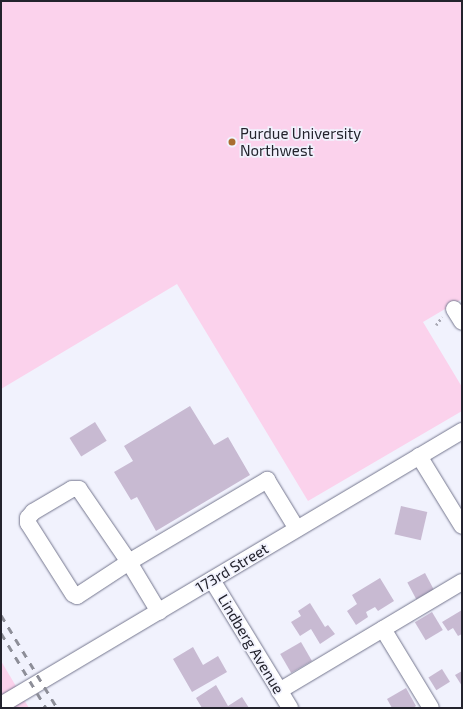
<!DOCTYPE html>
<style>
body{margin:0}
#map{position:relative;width:463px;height:709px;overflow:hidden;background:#f1f2fd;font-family:"Exo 2",sans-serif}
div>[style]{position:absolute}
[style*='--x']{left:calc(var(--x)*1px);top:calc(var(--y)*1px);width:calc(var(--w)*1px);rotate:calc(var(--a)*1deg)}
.green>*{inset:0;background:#fbd2ec}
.building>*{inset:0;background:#c8bad2;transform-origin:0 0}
.path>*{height:2.5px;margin-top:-1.25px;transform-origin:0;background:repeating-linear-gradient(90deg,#a9a9b4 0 2px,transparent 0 5px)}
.roads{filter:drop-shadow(0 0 1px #74768e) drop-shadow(0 0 1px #74768e)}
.minor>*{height:16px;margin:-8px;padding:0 8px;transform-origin:8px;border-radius:8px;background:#fff}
.rail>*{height:3px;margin-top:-1.5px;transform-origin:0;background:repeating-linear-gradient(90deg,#8d8e98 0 7px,transparent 0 14px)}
.dots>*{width:11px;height:11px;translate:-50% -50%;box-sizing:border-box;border:2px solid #f1f2fd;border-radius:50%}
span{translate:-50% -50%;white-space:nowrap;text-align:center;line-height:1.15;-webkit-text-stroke:3.5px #f1f2fd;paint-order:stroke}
.poi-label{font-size:15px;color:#23232d}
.left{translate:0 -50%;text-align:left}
.street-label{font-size:15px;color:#23232d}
.frame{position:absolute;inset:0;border:2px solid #23232d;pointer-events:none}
</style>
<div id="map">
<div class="green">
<i style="clip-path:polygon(1px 1px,462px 1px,462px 299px,423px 322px,462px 387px,462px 411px,308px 501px,177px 284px,1px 389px)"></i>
<i style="clip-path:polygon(1px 661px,29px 708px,1px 708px)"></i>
</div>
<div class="building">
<i style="clip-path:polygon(190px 406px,214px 445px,228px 437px,250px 475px,156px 531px,137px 497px,131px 500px,114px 472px,133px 461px,124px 446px)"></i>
<i style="left:95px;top:422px;width:22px;height:30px;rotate:58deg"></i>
<i style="left:401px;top:506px;width:27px;height:29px;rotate:13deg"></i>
<i style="left:425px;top:573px;width:19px;height:20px;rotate:62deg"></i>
<i style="clip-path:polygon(380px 578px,394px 601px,378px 611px,375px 607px,366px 612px,368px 617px,356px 625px,347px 611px,357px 604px,352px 595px)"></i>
<i style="clip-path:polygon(310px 603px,325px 627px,328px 625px,335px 634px,320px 644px,311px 629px,300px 636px,291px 622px,301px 616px,298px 611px)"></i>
<i style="clip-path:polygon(462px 610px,462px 634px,458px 636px,453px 628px,448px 631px,442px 622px)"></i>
<i style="left:432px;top:612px;width:21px;height:20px;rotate:59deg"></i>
<i style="left:301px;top:642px;width:22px;height:24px;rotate:60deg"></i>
<i style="clip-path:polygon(193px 647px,203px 665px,218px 656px,227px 672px,192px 692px,173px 659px)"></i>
<i style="left:442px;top:669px;width:15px;height:16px;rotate:58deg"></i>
<i style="clip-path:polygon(462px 671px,462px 686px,455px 675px)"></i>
<i style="clip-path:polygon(216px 685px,228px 706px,242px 697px,249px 708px,202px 708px,196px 698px)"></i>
<i style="clip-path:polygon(406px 688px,416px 706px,413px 708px,392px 708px,387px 699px)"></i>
</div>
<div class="path">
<i style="--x:436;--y:325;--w:10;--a:-53"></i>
</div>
<div class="roads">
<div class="minor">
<i style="--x:454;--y:309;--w:15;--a:58"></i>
<i style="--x:419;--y:456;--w:82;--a:58.4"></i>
<i style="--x:72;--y:489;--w:7;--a:0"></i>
<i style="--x:79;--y:489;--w:88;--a:55.6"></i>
<i style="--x:129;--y:562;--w:62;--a:146.8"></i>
<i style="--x:77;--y:596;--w:4;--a:-153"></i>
<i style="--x:73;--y:594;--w:84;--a:-122.4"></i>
<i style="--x:28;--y:523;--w:5;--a:-90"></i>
<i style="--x:28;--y:518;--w:8;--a:-50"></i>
<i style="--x:33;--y:512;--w:45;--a:-30.5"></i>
<i style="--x:212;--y:580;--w:150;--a:58.6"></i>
<i style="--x:159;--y:612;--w:58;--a:-121"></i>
<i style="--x:129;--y:562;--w:161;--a:-30.7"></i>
<i style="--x:267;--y:480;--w:57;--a:58.5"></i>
<i style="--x:383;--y:629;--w:92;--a:58.7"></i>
<i style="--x:279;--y:691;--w:213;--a:-30.8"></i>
<i style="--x:1;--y:705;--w:536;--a:-30.73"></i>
</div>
</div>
<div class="rail">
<i style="--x:1;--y:615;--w:109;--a:58.9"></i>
<i style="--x:1;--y:633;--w:87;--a:59"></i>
</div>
<div class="dots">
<i style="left:232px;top:142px;background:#a96d30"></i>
</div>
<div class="poi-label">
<span class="left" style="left:240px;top:142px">Purdue University<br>Northwest</span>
</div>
<div class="street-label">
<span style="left:232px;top:568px;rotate:-31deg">173rd Street</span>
<span style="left:251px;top:644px;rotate:59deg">Lindberg Avenue</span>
</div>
<div class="frame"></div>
</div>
